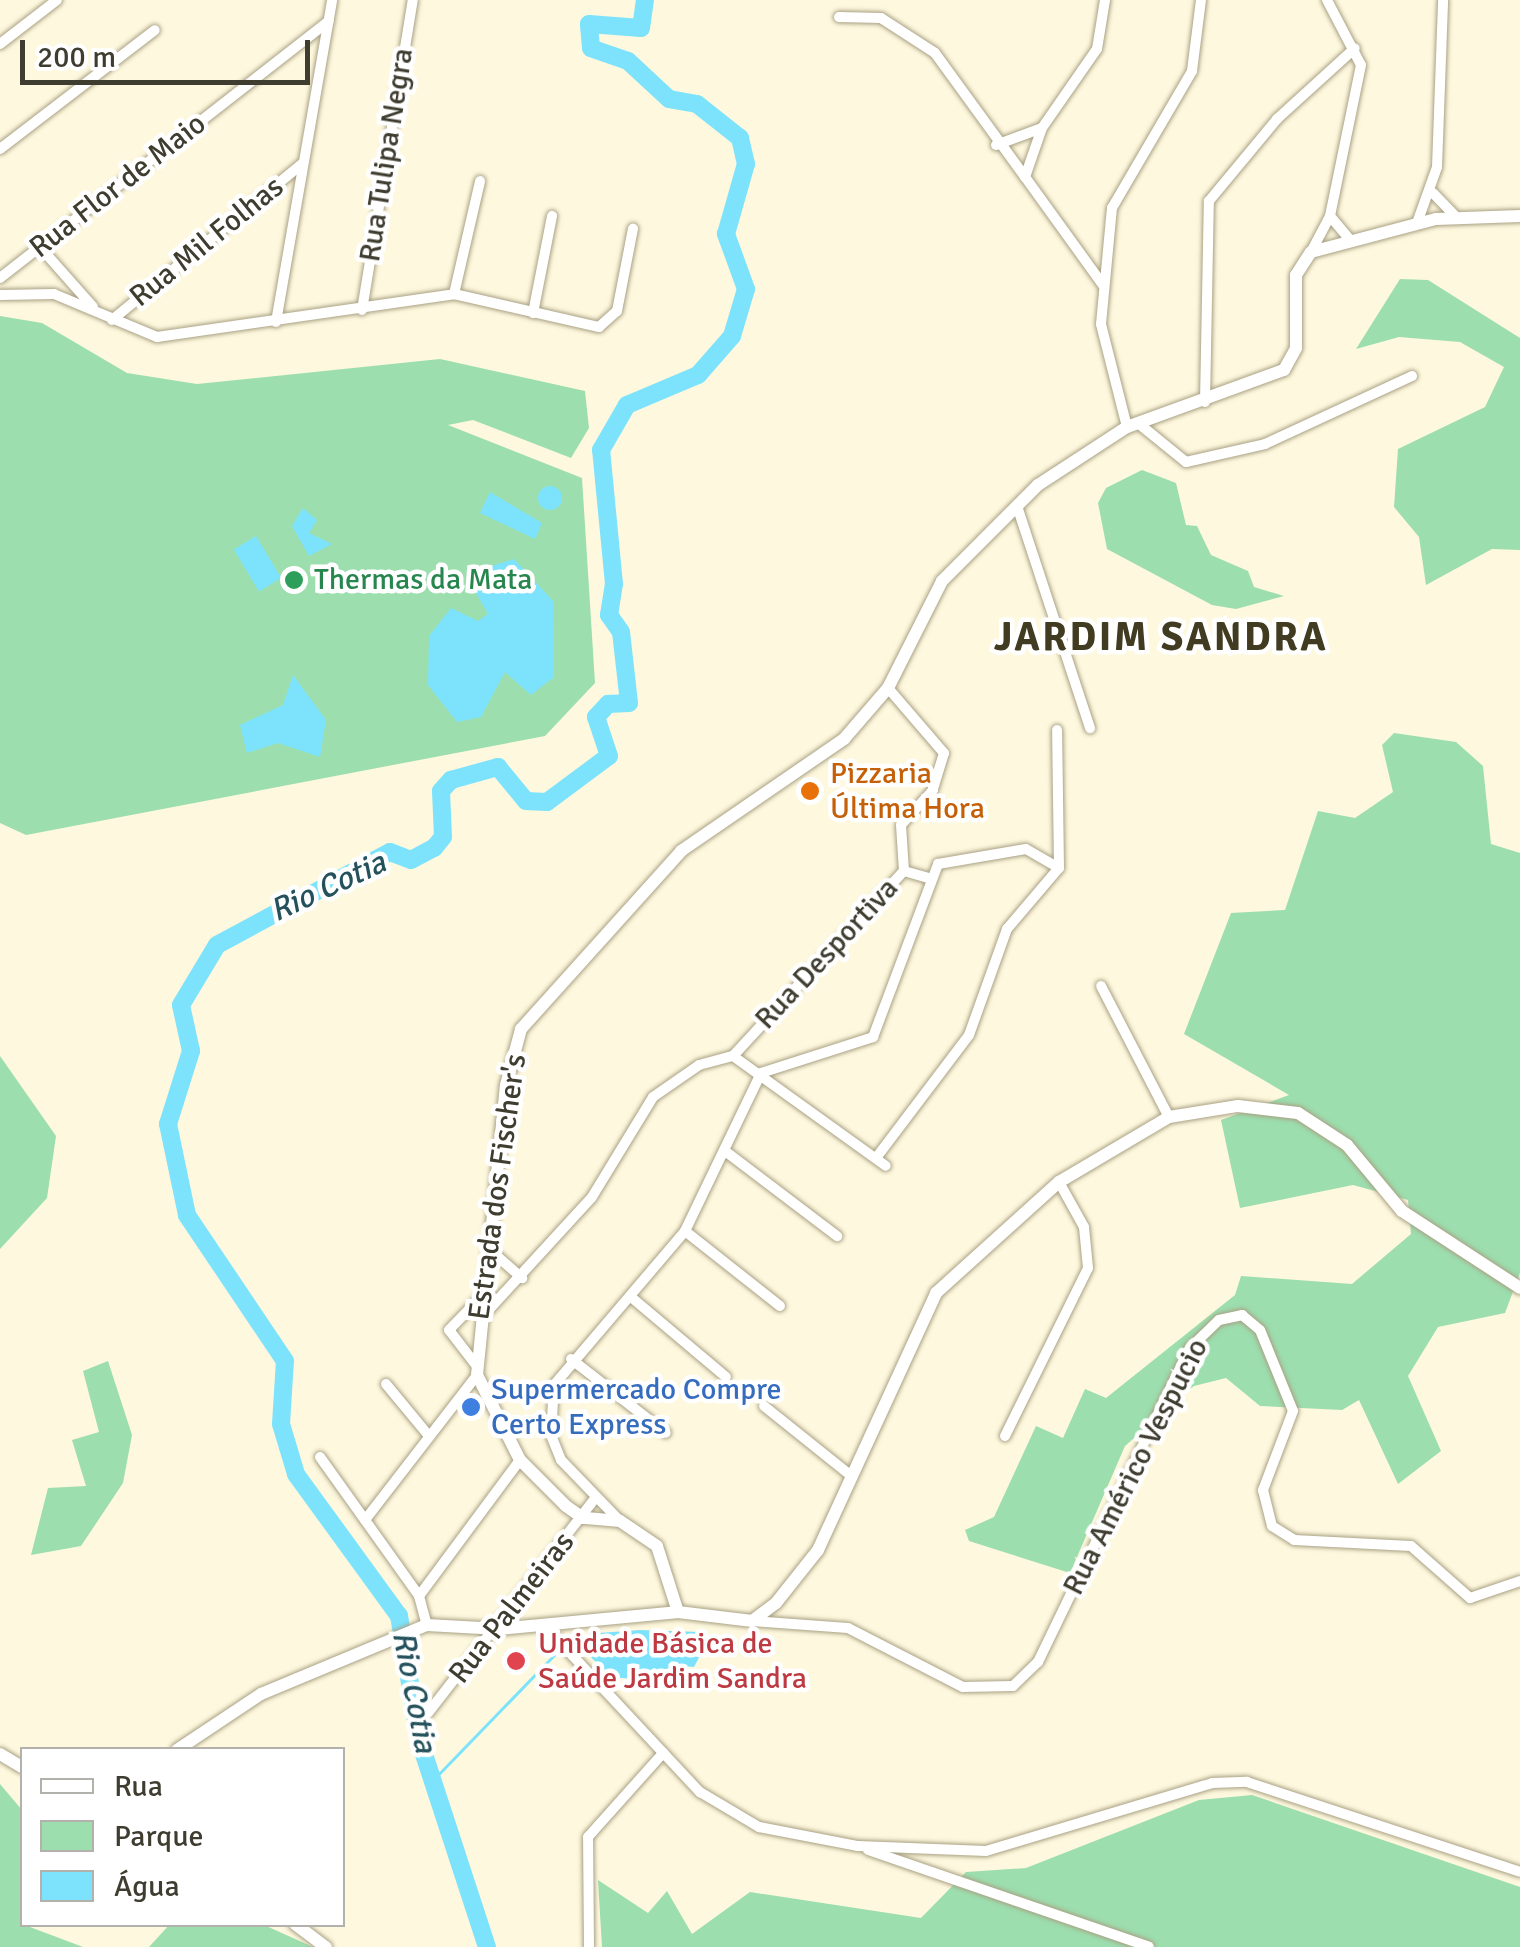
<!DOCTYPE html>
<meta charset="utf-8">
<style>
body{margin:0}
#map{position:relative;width:1520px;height:1947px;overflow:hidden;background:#fef8de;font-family:Signika,sans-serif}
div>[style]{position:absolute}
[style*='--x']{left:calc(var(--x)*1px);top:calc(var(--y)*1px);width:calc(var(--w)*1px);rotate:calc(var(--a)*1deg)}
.green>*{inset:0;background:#9cdeae}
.water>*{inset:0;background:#7de3fc;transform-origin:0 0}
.round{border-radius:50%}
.stream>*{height:2.5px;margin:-1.25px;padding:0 1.25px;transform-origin:1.25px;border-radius:1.25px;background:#7de3fc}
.river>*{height:18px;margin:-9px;padding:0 9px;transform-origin:9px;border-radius:9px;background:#7de3fc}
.roads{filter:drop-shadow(0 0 2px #a9a184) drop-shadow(0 0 2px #a9a184)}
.minor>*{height:10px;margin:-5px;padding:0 5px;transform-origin:5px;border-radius:5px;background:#fff}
.tertiary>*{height:12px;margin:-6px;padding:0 6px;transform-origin:6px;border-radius:6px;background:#fff}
.dots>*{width:28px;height:28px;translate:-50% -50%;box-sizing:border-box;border:5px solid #fff;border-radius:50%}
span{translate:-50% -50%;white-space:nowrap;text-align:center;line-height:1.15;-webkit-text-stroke:9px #fff;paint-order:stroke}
.street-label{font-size:30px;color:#3f3c30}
.leisure-label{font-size:30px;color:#27864d}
.left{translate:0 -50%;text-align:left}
.food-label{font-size:30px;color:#c56008}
.shop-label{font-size:30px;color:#366cbe}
.health-label{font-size:30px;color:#be3a42}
.water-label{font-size:32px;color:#24515c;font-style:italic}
.district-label{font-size:40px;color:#413b21;font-weight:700;letter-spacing:2.5px}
.legend{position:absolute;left:20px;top:1747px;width:325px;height:180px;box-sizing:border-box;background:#fff;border:2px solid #b2b1ac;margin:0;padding:12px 18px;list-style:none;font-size:30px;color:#3f3c30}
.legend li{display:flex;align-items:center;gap:20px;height:50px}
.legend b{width:50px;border:2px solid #b2b1ac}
.scale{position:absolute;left:20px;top:40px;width:290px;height:45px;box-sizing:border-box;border:5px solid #3f3c30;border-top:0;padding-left:12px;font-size:30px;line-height:35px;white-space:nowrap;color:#3f3c30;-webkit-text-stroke:8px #fff;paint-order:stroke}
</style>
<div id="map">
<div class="green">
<i style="clip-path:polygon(1400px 279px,1428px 280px,1520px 338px,1520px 550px,1492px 549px,1426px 585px,1419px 537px,1394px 507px,1398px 449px,1485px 407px,1504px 367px,1460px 342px,1399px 337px,1356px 349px)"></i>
<i style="clip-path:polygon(0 316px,42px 323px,127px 373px,197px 384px,440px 359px,585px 391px,589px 428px,571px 458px,473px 420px,448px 425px,582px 478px,595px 683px,545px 736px,26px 835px,0 823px)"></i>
<i style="clip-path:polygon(1142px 470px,1176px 483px,1186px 525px,1197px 526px,1211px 555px,1248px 571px,1254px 587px,1284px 596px,1236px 609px,1212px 605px,1107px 549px,1098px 503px,1106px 488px)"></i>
<i style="clip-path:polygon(1394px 733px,1456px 742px,1483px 766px,1491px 844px,1520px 853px,1520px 1273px,1505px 1313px,1438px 1327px,1408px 1376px,1441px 1451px,1398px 1484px,1359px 1400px,1342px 1410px,1260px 1406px,1226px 1378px,1194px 1386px,1125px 1446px,1070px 1573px,969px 1541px,965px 1530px,994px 1517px,1036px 1426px,1063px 1438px,1085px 1389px,1106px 1398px,1235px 1295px,1241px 1276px,1352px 1284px,1411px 1234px,1408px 1200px,1353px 1185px,1240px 1208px,1221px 1120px,1289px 1095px,1184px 1034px,1231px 913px,1285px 910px,1318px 811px,1355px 818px,1393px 792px,1382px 745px)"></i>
<i style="clip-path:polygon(0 1056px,56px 1136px,47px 1198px,0 1249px)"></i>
<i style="clip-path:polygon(108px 1361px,132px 1435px,123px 1483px,81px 1546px,31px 1555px,48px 1488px,86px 1486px,72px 1440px,99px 1432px,83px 1371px)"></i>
<i style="clip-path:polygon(0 1784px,22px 1810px,22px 1924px,83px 1947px,0 1947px)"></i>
<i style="clip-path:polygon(1252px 1795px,1520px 1887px,1520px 1947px,602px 1947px,598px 1880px,648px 1913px,667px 1891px,692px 1934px,750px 1892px,921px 1918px,966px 1872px,1026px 1868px,1199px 1800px)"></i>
<i style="clip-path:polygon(170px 1924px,264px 1925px,313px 1947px,149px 1947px)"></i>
</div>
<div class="water">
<i class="round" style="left:538px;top:486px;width:24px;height:24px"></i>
<i style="clip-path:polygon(490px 492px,542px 523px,535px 539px,480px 513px)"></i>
<i style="clip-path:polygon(303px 508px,317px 520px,309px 533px,332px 544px,309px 556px,292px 526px)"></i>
<i style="left:256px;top:536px;width:49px;height:26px;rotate:59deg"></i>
<i style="clip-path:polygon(514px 559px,553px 601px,554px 677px,531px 695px,505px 672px,481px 717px,457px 722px,428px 685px,429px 636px,451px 608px,478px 621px,488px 614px,472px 586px,475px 571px)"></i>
<i style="clip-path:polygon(293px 675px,326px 720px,320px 757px,278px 743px,247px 753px,240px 725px,283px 705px)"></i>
<i style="clip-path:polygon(640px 1630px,700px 1632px,703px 1650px,694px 1667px,671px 1665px,658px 1681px,610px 1677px,587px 1653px,598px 1633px)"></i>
</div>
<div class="stream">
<i style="--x:433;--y:1780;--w:177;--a:-45.9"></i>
</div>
<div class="river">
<i style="--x:487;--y:1947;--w:219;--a:-108.1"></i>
<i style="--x:419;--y:1739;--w:125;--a:-99.2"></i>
<i style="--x:399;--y:1616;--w:175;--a:-126"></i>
<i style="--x:296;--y:1474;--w:52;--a:-106.7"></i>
<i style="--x:281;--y:1424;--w:63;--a:-86.4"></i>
<i style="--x:285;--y:1361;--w:176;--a:-123.9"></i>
<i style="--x:187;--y:1215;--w:93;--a:-101.8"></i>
<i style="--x:168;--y:1124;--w:77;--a:-72.5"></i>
<i style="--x:191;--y:1051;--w:47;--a:-102.3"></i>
<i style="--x:181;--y:1005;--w:70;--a:-59"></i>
<i style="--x:217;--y:945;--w:196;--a:-28.3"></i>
<i style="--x:390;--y:852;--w:22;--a:21"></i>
<i style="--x:411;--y:860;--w:26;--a:-28"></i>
<i style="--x:434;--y:848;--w:14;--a:-51"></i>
<i style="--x:443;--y:837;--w:46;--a:-92.5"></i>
<i style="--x:441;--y:791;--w:15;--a:-48"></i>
<i style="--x:451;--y:780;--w:49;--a:-15.5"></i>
<i style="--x:498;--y:767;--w:44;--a:50.5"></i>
<i style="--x:526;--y:801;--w:21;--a:3"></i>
<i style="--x:547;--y:802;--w:77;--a:-36.6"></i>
<i style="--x:609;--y:756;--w:41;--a:-108.4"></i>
<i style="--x:596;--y:717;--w:18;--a:-47"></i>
<i style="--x:608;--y:704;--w:21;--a:-3"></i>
<i style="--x:629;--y:703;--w:71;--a:-96.4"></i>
<i style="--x:621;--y:632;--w:21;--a:-125"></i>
<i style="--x:609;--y:615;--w:31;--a:-81"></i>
<i style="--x:614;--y:584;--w:135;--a:-95.5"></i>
<i style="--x:601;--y:450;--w:52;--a:-60"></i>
<i style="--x:627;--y:405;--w:77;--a:-22.9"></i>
<i style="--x:698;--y:375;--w:52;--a:-48.9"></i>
<i style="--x:732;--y:336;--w:49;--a:-73.4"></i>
<i style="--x:746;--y:289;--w:59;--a:-110"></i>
<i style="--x:726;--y:234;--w:73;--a:-74.1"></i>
<i style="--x:746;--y:164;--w:27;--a:-103"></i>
<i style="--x:740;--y:138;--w:55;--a:-141.7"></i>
<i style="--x:697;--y:104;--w:28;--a:-170"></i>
<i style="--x:669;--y:99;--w:56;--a:-137.2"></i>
<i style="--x:628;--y:61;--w:39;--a:-161"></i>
<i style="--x:591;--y:48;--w:24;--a:-95"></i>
<i style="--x:589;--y:24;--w:52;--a:4.4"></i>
<i style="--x:641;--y:28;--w:28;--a:-82"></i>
</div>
<div class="roads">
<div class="minor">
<i style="--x:1327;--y:0;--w:73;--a:62.4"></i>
<i style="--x:1361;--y:65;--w:154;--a:101.6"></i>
<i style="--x:839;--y:17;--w:42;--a:1.4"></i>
<i style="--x:881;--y:18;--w:64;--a:32.9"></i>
<i style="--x:935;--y:53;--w:153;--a:54"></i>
<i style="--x:0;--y:44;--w:72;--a:-37.7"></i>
<i style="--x:996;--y:145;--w:49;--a:-20.3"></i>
<i style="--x:0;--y:149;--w:195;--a:-37.5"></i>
<i style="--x:1433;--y:193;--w:33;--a:46"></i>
<i style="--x:1417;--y:223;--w:59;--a:-70.3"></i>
<i style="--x:1437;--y:167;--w:167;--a:-87.9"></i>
<i style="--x:40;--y:247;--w:80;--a:48.5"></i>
<i style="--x:1311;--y:252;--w:41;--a:-62.2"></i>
<i style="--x:1330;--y:216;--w:33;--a:50"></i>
<i style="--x:0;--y:278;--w:417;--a:-38"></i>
<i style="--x:1103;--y:285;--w:133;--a:-125.8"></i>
<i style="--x:1025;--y:177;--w:52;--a:-70.9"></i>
<i style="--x:1042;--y:128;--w:96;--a:-55.2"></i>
<i style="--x:1097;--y:49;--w:50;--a:-80.7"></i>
<i style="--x:454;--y:294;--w:116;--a:-77"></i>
<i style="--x:0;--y:295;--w:54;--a:-1.1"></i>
<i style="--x:54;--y:294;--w:112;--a:22.7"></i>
<i style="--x:157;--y:337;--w:300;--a:-8.2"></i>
<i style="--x:454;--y:294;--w:149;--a:12.8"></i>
<i style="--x:599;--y:327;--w:24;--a:-42"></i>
<i style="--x:617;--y:311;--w:84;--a:-79"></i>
<i style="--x:362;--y:310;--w:314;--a:-80.7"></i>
<i style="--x:533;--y:313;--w:99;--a:-78.9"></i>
<i style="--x:112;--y:320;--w:246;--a:-39.4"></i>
<i style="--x:276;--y:322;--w:327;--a:-80.1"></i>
<i style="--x:1205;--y:402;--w:201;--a:-88.9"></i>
<i style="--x:1209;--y:201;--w:107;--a:-50.3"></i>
<i style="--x:1277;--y:119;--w:105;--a:-42.3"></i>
<i style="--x:1138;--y:423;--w:62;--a:39.1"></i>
<i style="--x:1186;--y:462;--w:81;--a:-12.8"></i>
<i style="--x:1265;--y:444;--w:162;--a:-24.8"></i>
<i style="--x:1127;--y:427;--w:106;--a:-104.2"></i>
<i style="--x:1101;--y:324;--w:117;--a:-84.6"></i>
<i style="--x:1112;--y:208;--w:159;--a:-59.7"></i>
<i style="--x:1192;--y:71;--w:72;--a:-82.8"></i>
<i style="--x:1017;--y:506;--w:234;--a:71.8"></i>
<i style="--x:888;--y:688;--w:86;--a:49.3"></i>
<i style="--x:944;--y:753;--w:39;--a:107"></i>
<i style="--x:933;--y:790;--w:47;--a:132.4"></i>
<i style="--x:901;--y:825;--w:46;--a:86.3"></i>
<i style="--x:1101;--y:986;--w:148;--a:62.6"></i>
<i style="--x:733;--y:1056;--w:252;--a:-47.3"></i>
<i style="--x:904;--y:871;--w:25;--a:16"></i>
<i style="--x:725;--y:1151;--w:141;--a:37.2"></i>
<i style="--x:876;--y:1158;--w:154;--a:-52.9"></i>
<i style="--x:969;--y:1035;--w:113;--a:-70.3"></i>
<i style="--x:1007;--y:929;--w:80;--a:-49.6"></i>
<i style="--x:1059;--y:868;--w:138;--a:-90.8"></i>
<i style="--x:685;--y:1231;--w:121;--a:38.3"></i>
<i style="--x:490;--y:1250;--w:43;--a:41.2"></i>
<i style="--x:631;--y:1297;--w:124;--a:40.1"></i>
<i style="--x:483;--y:1316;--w:161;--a:-47.5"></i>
<i style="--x:592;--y:1197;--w:117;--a:-58.6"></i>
<i style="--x:653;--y:1097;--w:56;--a:-34.8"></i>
<i style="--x:699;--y:1065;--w:35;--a:-15"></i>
<i style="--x:733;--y:1056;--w:188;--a:35.7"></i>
<i style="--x:571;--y:1359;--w:120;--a:37.9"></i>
<i style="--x:476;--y:1365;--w:44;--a:-127.6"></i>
<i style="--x:449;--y:1330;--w:45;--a:-45.9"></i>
<i style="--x:386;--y:1384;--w:67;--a:50.4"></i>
<i style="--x:764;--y:1406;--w:110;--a:38.7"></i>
<i style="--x:1005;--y:1436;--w:187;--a:-63.7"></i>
<i style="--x:1088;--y:1268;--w:41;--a:-95.6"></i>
<i style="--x:1084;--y:1227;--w:51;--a:-119.1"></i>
<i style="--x:320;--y:1457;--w:171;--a:54.5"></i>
<i style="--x:419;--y:1596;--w:30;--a:75"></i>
<i style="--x:618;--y:1519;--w:82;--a:-134"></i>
<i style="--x:561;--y:1460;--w:27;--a:-112"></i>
<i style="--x:551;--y:1435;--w:50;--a:-86.6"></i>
<i style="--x:554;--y:1385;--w:202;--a:-49.6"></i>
<i style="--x:685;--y:1231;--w:175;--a:-64.3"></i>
<i style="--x:761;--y:1073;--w:118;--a:-17.8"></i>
<i style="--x:873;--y:1037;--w:185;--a:-69.4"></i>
<i style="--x:938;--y:864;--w:89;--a:-9.7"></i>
<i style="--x:1026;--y:849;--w:38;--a:30"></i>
<i style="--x:365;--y:1520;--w:183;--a:-52.3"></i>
<i style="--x:419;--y:1596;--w:169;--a:-53.4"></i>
<i style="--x:752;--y:1621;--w:96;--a:4.2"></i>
<i style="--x:848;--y:1628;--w:129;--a:27.2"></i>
<i style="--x:963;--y:1687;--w:50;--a:-1.1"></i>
<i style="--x:1013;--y:1686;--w:35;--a:-44"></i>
<i style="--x:1038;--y:1662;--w:349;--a:-64.2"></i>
<i style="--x:1190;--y:1348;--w:40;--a:-44"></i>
<i style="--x:1219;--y:1320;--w:24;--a:-12"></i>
<i style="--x:1242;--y:1315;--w:23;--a:40"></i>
<i style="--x:1260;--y:1330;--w:87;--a:67.8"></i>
<i style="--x:1293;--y:1411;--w:85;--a:110.8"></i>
<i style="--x:1263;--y:1490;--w:37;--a:76"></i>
<i style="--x:1272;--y:1526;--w:26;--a:32"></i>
<i style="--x:1294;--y:1540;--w:117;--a:2.9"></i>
<i style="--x:1411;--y:1546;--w:79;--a:41.4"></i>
<i style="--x:1470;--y:1598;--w:53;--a:-18.8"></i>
<i style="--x:544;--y:1625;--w:229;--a:47"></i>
<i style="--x:700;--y:1792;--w:69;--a:30.7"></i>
<i style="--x:759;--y:1827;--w:101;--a:10.9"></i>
<i style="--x:858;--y:1846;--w:128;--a:2.2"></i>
<i style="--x:986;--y:1851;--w:236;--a:-16.7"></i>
<i style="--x:1212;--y:1783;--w:35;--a:-2"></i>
<i style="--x:1247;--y:1782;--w:287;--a:18.2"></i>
<i style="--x:428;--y:1713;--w:269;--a:-52.1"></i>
<i style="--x:868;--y:1850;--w:297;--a:19"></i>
<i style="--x:589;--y:1947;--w:110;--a:-90.5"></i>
<i style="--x:588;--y:1837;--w:113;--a:-48.2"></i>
</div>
<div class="tertiary">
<i style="--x:678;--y:1612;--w:75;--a:6.9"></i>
<i style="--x:752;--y:1621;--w:30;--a:-37"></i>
<i style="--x:776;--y:1603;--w:68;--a:-51.6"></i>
<i style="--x:818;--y:1550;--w:283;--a:-65.3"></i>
<i style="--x:936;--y:1293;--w:166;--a:-42.1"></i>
<i style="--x:1059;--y:1182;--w:128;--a:-30.6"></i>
<i style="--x:1169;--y:1117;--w:70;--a:-9.1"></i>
<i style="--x:1238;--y:1106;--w:60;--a:6.7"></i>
<i style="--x:1298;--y:1113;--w:59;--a:33.1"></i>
<i style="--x:1347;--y:1145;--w:86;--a:50.2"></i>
<i style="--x:1402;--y:1211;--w:141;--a:33.1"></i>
<i style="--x:177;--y:1750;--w:101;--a:-33.7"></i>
<i style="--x:261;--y:1694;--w:180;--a:-22.6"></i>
<i style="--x:427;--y:1625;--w:72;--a:3.2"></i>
<i style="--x:499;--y:1629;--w:180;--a:-5.4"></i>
<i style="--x:678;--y:1612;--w:69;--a:-107.7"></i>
<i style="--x:657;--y:1546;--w:45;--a:-146"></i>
<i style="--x:620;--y:1521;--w:37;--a:-175"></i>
<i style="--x:583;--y:1518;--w:21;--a:-145"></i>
<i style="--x:566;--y:1506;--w:65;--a:-135"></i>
<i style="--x:520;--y:1460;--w:95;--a:-116.8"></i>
<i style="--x:477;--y:1375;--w:291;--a:-84.3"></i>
<i style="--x:506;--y:1085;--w:58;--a:-75"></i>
<i style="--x:521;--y:1029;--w:239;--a:-48"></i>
<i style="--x:681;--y:851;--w:198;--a:-34.5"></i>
<i style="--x:844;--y:739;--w:67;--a:-49.2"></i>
<i style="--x:888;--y:688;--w:120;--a:-63.2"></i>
<i style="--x:942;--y:581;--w:136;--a:-45"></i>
<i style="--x:1038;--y:485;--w:106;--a:-33.1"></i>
<i style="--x:1127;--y:427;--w:167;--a:-20"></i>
<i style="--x:1284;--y:370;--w:25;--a:-61"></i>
<i style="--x:1296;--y:348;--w:73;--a:-90"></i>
<i style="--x:1296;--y:275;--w:27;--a:-57"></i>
<i style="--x:1311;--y:252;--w:129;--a:-14.8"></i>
<i style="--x:1436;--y:219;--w:84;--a:-2"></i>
<i style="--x:0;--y:1754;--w:26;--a:31"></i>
<i style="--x:295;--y:1924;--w:39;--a:37"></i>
</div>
</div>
<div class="dots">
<i style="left:294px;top:580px;background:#2e9e5b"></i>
<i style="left:810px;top:791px;background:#e8710a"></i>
<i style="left:471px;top:1407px;background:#3f7fe0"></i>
<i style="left:516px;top:1661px;background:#e0444e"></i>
</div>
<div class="street-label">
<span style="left:387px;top:155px;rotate:-81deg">Rua Tulipa Negra</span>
<span style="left:118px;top:186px;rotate:-38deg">Rua Flor de Maio</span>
<span style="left:207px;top:242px;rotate:-39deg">Rua Mil Folhas</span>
<span style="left:827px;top:954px;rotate:-47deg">Rua Desportiva</span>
<span style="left:498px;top:1187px;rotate:-82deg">Estrada dos Fischer's</span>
<span style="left:1136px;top:1467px;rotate:-63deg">Rua Américo Vespucio</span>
<span style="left:512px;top:1608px;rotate:-52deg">Rua Palmeiras</span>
</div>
<div class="leisure-label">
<span class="left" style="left:314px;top:580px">Thermas da Mata</span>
</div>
<div class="food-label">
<span class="left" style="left:830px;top:791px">Pizzaria<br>Última Hora</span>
</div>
<div class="shop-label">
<span class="left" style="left:491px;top:1407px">Supermercado Compre<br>Certo Express</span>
</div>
<div class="health-label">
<span class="left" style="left:538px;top:1661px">Unidade Básica de<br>Saúde Jardim Sandra</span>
</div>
<div class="water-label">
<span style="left:328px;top:887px;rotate:-25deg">Rio Cotia</span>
<span style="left:414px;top:1692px;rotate:79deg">Rio Cotia</span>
</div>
<div class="district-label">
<span style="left:1161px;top:637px">JARDIM SANDRA</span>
</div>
<ul class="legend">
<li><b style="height:12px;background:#fff"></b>Rua</li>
<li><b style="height:28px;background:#9cdeae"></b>Parque</li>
<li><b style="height:28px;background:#7de3fc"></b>Água</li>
</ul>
<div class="scale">200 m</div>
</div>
